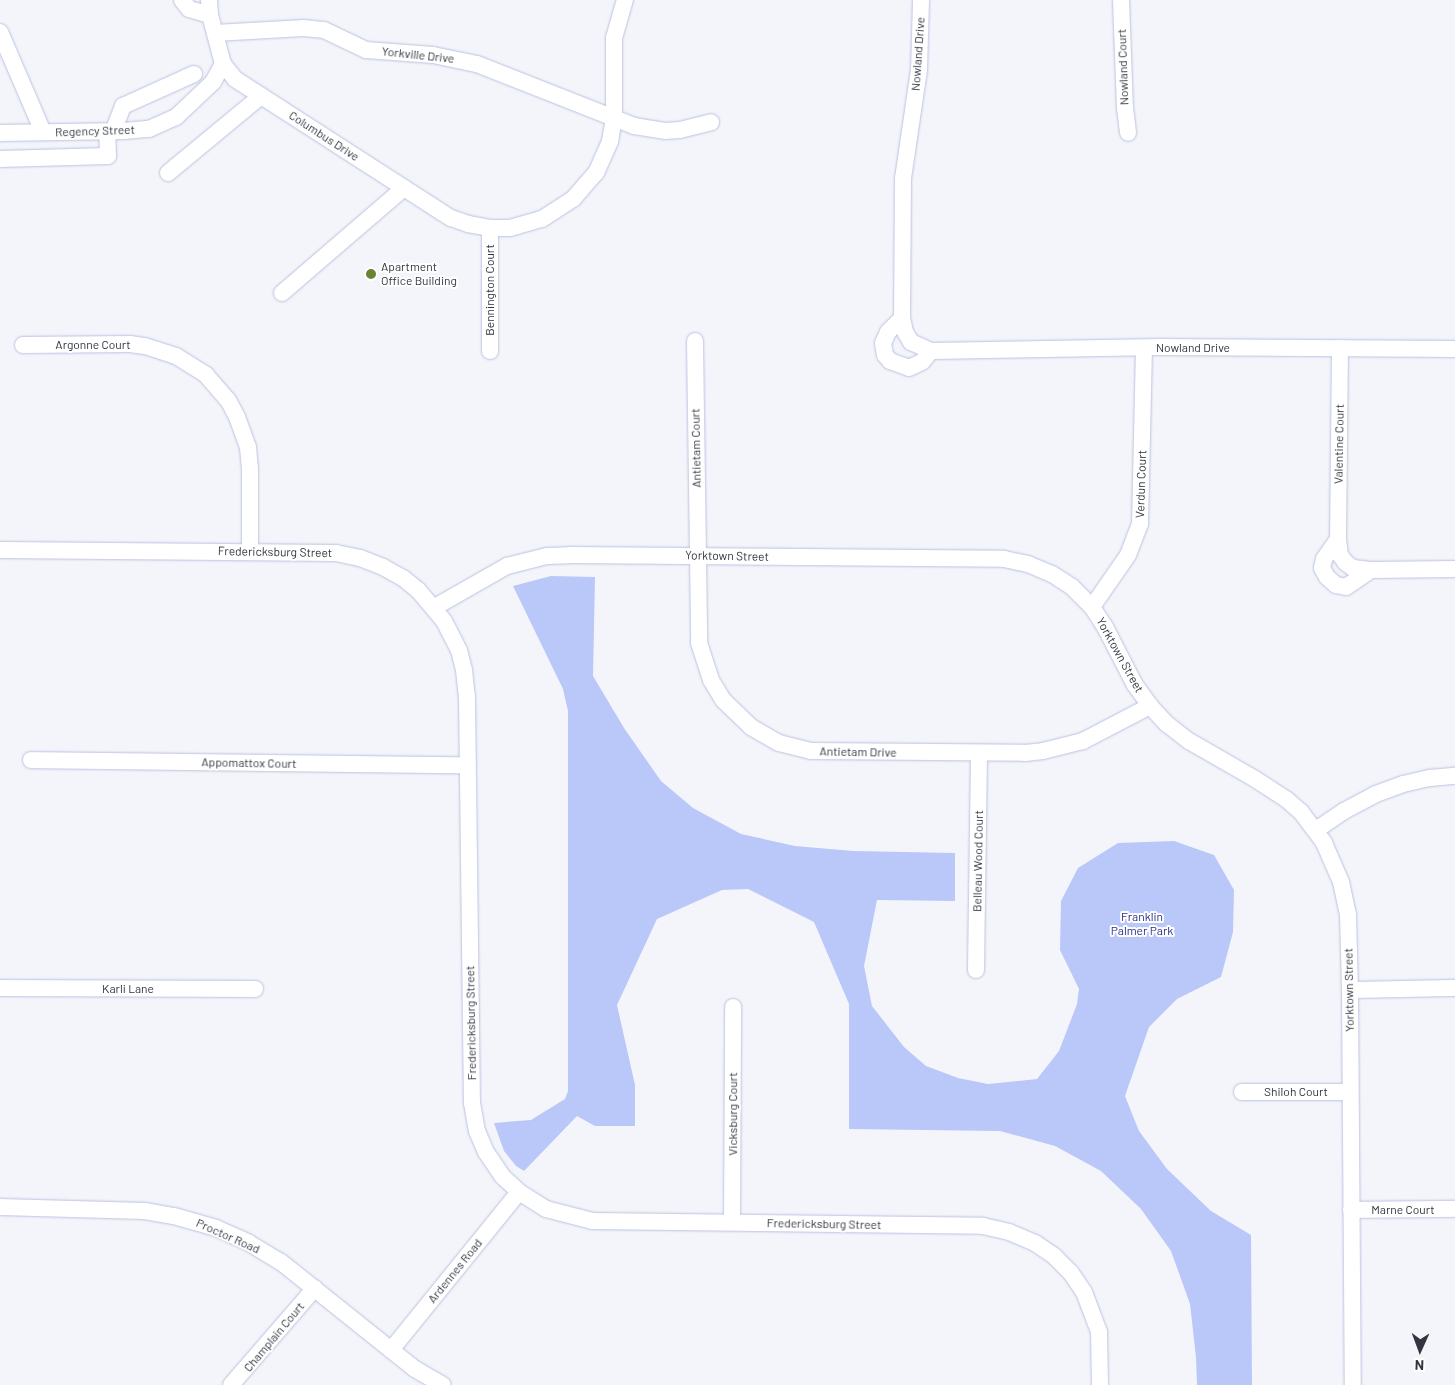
<!DOCTYPE html>
<style>
body{margin:0}
#map{position:relative;width:1455px;height:1385px;overflow:hidden;background:#f4f5fb;font-family:Barlow,sans-serif}
div>[style]{position:absolute}
[style*='--x']{left:calc(var(--x)*1px);top:calc(var(--y)*1px);width:calc(var(--w)*1px);rotate:calc(var(--a)*1deg)}
.green>*{inset:0;background:#bac7f9}
.roads{filter:drop-shadow(0 0 1px #bac2de) drop-shadow(0 0 1px #bac2de)}
.minor>*{height:16px;margin:-8px;padding:0 8px;transform-origin:8px;border-radius:8px;background:#fff}
.dots>*{width:14px;height:14px;translate:-50% -50%;box-sizing:border-box;border:2px solid #fff;border-radius:50%}
span{translate:-50% -50%;white-space:nowrap;text-align:center;line-height:1.15;-webkit-text-stroke:4px #fff;paint-order:stroke}
.street-label{font-size:12px;color:#323540}
.poi-label{font-size:12px;color:#323540}
.left{translate:0 -50%;text-align:left}
.park-label{font-size:12px;color:#282c89}
.north{position:absolute;left:1395px;top:1325px;width:50px;height:50px;-webkit-text-stroke:4px #fff;paint-order:stroke;rotate:182deg;font-size:14px;font-weight:700;line-height:20px;text-align:center;color:#323540}
.north::after{content:'';display:block;margin:auto;width:18px;height:22px;background:#323540;clip-path:polygon(50% 0,100% 100%,50% 72%,0 100%)}
</style>
<div id="map">
<div class="green">
<i style="clip-path:polygon(551px 576px,595px 577px,593px 676px,624px 728px,661px 781px,693px 808px,741px 834px,795px 846px,853px 851px,955px 853px,955px 901px,877px 900px,864px 966px,872px 1006px,904px 1047px,926px 1066px,958px 1078px,988px 1084px,1037px 1079px,1059px 1051px,1077px 1004px,1079px 989px,1060px 950px,1061px 901px,1078px 868px,1118px 843px,1174px 841px,1214px 855px,1234px 890px,1233px 932px,1221px 977px,1177px 999px,1149px 1027px,1125px 1096px,1139px 1131px,1167px 1169px,1211px 1211px,1251px 1235px,1252px 1385px,1197px 1385px,1196px 1357px,1190px 1304px,1171px 1251px,1141px 1209px,1101px 1171px,1055px 1146px,1000px 1131px,849px 1129px,849px 1004px,814px 922px,748px 889px,722px 890px,657px 919px,617px 1005px,635px 1085px,635px 1126px,595px 1126px,577px 1116px,524px 1171px,516px 1166px,504px 1151px,494px 1123px,531px 1120px,565px 1099px,568px 1091px,568px 711px,563px 689px,513px 586px)"></i>
</div>
<div class="roads">
<div class="minor">
<i style="--x:182;--y:0;--w:11;--a:52"></i>
<i style="--x:189;--y:9;--w:22;--a:16"></i>
<i style="--x:209;--y:0;--w:15;--a:86"></i>
<i style="--x:210;--y:15;--w:51;--a:75.1"></i>
<i style="--x:223;--y:64;--w:19;--a:51"></i>
<i style="--x:235;--y:79;--w:257;--a:32.8"></i>
<i style="--x:451;--y:218;--w:18;--a:19"></i>
<i style="--x:468;--y:224;--w:22;--a:10"></i>
<i style="--x:490;--y:228;--w:20;--a:0"></i>
<i style="--x:510;--y:228;--w:33;--a:-16"></i>
<i style="--x:542;--y:219;--w:37;--a:-33"></i>
<i style="--x:573;--y:199;--w:35;--a:-49"></i>
<i style="--x:596;--y:173;--w:35;--a:-66"></i>
<i style="--x:610;--y:141;--w:22;--a:-80"></i>
<i style="--x:614;--y:119;--w:81;--a:-90"></i>
<i style="--x:614;--y:38;--w:40;--a:-74"></i>
<i style="--x:921;--y:0;--w:70;--a:91.6"></i>
<i style="--x:919;--y:70;--w:109;--a:98.4"></i>
<i style="--x:903;--y:178;--w:140;--a:90.4"></i>
<i style="--x:902;--y:318;--w:14;--a:78"></i>
<i style="--x:905;--y:332;--w:12;--a:59"></i>
<i style="--x:911;--y:342;--w:22;--a:24"></i>
<i style="--x:931;--y:351;--w:229;--a:-1"></i>
<i style="--x:1160;--y:347;--w:295;--a:0.4"></i>
<i style="--x:1121;--y:0;--w:108;--a:87.9"></i>
<i style="--x:1125;--y:108;--w:25;--a:83"></i>
<i style="--x:0;--y:32;--w:109;--a:66.7"></i>
<i style="--x:215;--y:33;--w:89;--a:-3.2"></i>
<i style="--x:304;--y:28;--w:20;--a:6"></i>
<i style="--x:324;--y:30;--w:47;--a:25.5"></i>
<i style="--x:366;--y:50;--w:67;--a:4.3"></i>
<i style="--x:433;--y:55;--w:45;--a:11.6"></i>
<i style="--x:477;--y:64;--w:169;--a:21.5"></i>
<i style="--x:634;--y:126;--w:31;--a:9"></i>
<i style="--x:665;--y:131;--w:15;--a:-4"></i>
<i style="--x:680;--y:130;--w:32;--a:-14"></i>
<i style="--x:113;--y:132;--w:28;--a:-69"></i>
<i style="--x:123;--y:106;--w:78;--a:-24.3"></i>
<i style="--x:0;--y:133;--w:124;--a:-0.9"></i>
<i style="--x:124;--y:131;--w:25;--a:-5"></i>
<i style="--x:149;--y:129;--w:30;--a:-24"></i>
<i style="--x:176;--y:117;--w:51;--a:-43.4"></i>
<i style="--x:213;--y:82;--w:21;--a:-61"></i>
<i style="--x:0;--y:159;--w:108;--a:-1.6"></i>
<i style="--x:108;--y:156;--w:24;--a:-92"></i>
<i style="--x:168;--y:173;--w:121;--a:-39.6"></i>
<i style="--x:490;--y:228;--w:123;--a:90"></i>
<i style="--x:282;--y:293;--w:161;--a:-40.7"></i>
<i style="--x:902;--y:318;--w:20;--a:135"></i>
<i style="--x:888;--y:332;--w:12;--a:114"></i>
<i style="--x:883;--y:343;--w:12;--a:81"></i>
<i style="--x:885;--y:355;--w:8;--a:50"></i>
<i style="--x:890;--y:361;--w:20;--a:20"></i>
<i style="--x:909;--y:368;--w:14;--a:-25"></i>
<i style="--x:922;--y:362;--w:14;--a:-51"></i>
<i style="--x:695;--y:341;--w:302;--a:89.2"></i>
<i style="--x:699;--y:643;--w:39;--a:72"></i>
<i style="--x:711;--y:680;--w:23;--a:59"></i>
<i style="--x:723;--y:700;--w:39;--a:44"></i>
<i style="--x:751;--y:727;--w:32;--a:30"></i>
<i style="--x:779;--y:743;--w:33;--a:14"></i>
<i style="--x:811;--y:751;--w:214;--a:0.5"></i>
<i style="--x:1025;--y:753;--w:18;--a:-6"></i>
<i style="--x:1043;--y:751;--w:41;--a:-14"></i>
<i style="--x:1083;--y:741;--w:76;--a:-27.6"></i>
<i style="--x:23;--y:345;--w:107;--a:-0.5"></i>
<i style="--x:130;--y:344;--w:15;--a:8"></i>
<i style="--x:145;--y:346;--w:33;--a:18"></i>
<i style="--x:176;--y:356;--w:36;--a:32"></i>
<i style="--x:206;--y:375;--w:33;--a:49"></i>
<i style="--x:228;--y:400;--w:19;--a:62"></i>
<i style="--x:237;--y:417;--w:32;--a:70"></i>
<i style="--x:248;--y:447;--w:21;--a:85"></i>
<i style="--x:250;--y:468;--w:84;--a:90"></i>
<i style="--x:1340;--y:348;--w:191;--a:90.6"></i>
<i style="--x:1338;--y:539;--w:16;--a:83"></i>
<i style="--x:1340;--y:555;--w:9;--a:54"></i>
<i style="--x:1345;--y:562;--w:10;--a:37"></i>
<i style="--x:1353;--y:568;--w:18;--a:6"></i>
<i style="--x:1371;--y:570;--w:84;--a:-0.7"></i>
<i style="--x:1338;--y:539;--w:24;--a:125"></i>
<i style="--x:1324;--y:559;--w:9;--a:103"></i>
<i style="--x:1322;--y:568;--w:10;--a:61"></i>
<i style="--x:1327;--y:577;--w:12;--a:42"></i>
<i style="--x:1336;--y:585;--w:10;--a:11"></i>
<i style="--x:1346;--y:587;--w:30;--a:-34"></i>
<i style="--x:0;--y:550;--w:336;--a:0.5"></i>
<i style="--x:336;--y:553;--w:25;--a:12"></i>
<i style="--x:360;--y:558;--w:25;--a:21"></i>
<i style="--x:383;--y:567;--w:23;--a:29"></i>
<i style="--x:403;--y:578;--w:19;--a:39"></i>
<i style="--x:418;--y:590;--w:40;--a:50"></i>
<i style="--x:444;--y:621;--w:33;--a:63"></i>
<i style="--x:459;--y:650;--w:21;--a:76"></i>
<i style="--x:464;--y:670;--w:27;--a:84"></i>
<i style="--x:467;--y:697;--w:406;--a:89.3"></i>
<i style="--x:472;--y:1103;--w:28;--a:80"></i>
<i style="--x:477;--y:1131;--w:23;--a:67"></i>
<i style="--x:486;--y:1152;--w:29;--a:56"></i>
<i style="--x:502;--y:1176;--w:23;--a:43"></i>
<i style="--x:519;--y:1192;--w:32;--a:32"></i>
<i style="--x:546;--y:1209;--w:48;--a:14.6"></i>
<i style="--x:592;--y:1221;--w:391;--a:0.7"></i>
<i style="--x:983;--y:1226;--w:27;--a:13"></i>
<i style="--x:1009;--y:1232;--w:28;--a:23"></i>
<i style="--x:1035;--y:1243;--w:23;--a:34"></i>
<i style="--x:1054;--y:1256;--w:24;--a:45"></i>
<i style="--x:1071;--y:1273;--w:23;--a:56"></i>
<i style="--x:1084;--y:1292;--w:43;--a:69.4"></i>
<i style="--x:1099;--y:1332;--w:53;--a:88.9"></i>
<i style="--x:435;--y:607;--w:83;--a:-29.7"></i>
<i style="--x:507;--y:566;--w:41;--a:-14"></i>
<i style="--x:547;--y:556;--w:23;--a:-2"></i>
<i style="--x:570;--y:555;--w:434;--a:0.5"></i>
<i style="--x:1004;--y:559;--w:25;--a:12"></i>
<i style="--x:1028;--y:564;--w:26;--a:23"></i>
<i style="--x:1052;--y:574;--w:24;--a:33"></i>
<i style="--x:1072;--y:587;--w:28;--a:45"></i>
<i style="--x:1092;--y:607;--w:24;--a:57"></i>
<i style="--x:1105;--y:627;--w:65;--a:62.7"></i>
<i style="--x:1135;--y:685;--w:26;--a:54"></i>
<i style="--x:1150;--y:706;--w:25;--a:47"></i>
<i style="--x:1167;--y:724;--w:28;--a:38"></i>
<i style="--x:1189;--y:741;--w:76;--a:29.9"></i>
<i style="--x:1255;--y:779;--w:37;--a:33"></i>
<i style="--x:1286;--y:799;--w:20;--a:41"></i>
<i style="--x:1301;--y:812;--w:39;--a:53"></i>
<i style="--x:1324;--y:843;--w:43;--a:66.4"></i>
<i style="--x:1341;--y:882;--w:33;--a:78"></i>
<i style="--x:1348;--y:914;--w:76;--a:88.5"></i>
<i style="--x:1350;--y:990;--w:395;--a:89.6"></i>
<i style="--x:1092;--y:607;--w:63;--a:-55.3"></i>
<i style="--x:1128;--y:555;--w:33;--a:-69"></i>
<i style="--x:1140;--y:524;--w:176;--a:-88.7"></i>
<i style="--x:31;--y:760;--w:436;--a:0.7"></i>
<i style="--x:1316;--y:830;--w:34;--a:-34"></i>
<i style="--x:1344;--y:811;--w:36;--a:-28"></i>
<i style="--x:1376;--y:794;--w:29;--a:-20"></i>
<i style="--x:1403;--y:784;--w:28;--a:-13"></i>
<i style="--x:1430;--y:778;--w:25;--a:-5"></i>
<i style="--x:976;--y:970;--w:217;--a:-89.2"></i>
<i style="--x:0;--y:988;--w:255;--a:0.2"></i>
<i style="--x:1350;--y:990;--w:105;--a:-1.1"></i>
<i style="--x:1242;--y:1092;--w:108;--a:0"></i>
<i style="--x:0;--y:1207;--w:145;--a:1.6"></i>
<i style="--x:145;--y:1211;--w:29;--a:10"></i>
<i style="--x:174;--y:1216;--w:44;--a:15.9"></i>
<i style="--x:216;--y:1228;--w:36;--a:24"></i>
<i style="--x:249;--y:1243;--w:37;--a:31"></i>
<i style="--x:281;--y:1262;--w:171;--a:38.6"></i>
<i style="--x:415;--y:1369;--w:32;--a:30"></i>
<i style="--x:1351;--y:1210;--w:104;--a:-0.6"></i>
<i style="--x:732;--y:1222;--w:215;--a:-89.7"></i>
<i style="--x:391;--y:1350;--w:203;--a:-51"></i>
<i style="--x:231;--y:1385;--w:128;--a:-49.1"></i>
</div>
</div>
<div class="dots">
<i style="left:371px;top:274px;background:#6b8335"></i>
</div>
<div class="street-label">
<span style="left:918px;top:54px;rotate:-86deg">Nowland Drive</span>
<span style="left:418px;top:55px;rotate:6deg">Yorkville Drive</span>
<span style="left:1123px;top:67px;rotate:-92deg">Nowland Court</span>
<span style="left:95px;top:131px;rotate:-2deg">Regency Street</span>
<span style="left:324px;top:136px;rotate:33deg">Columbus Drive</span>
<span style="left:490px;top:290px;rotate:-90deg">Bennington Court</span>
<span style="left:93px;top:345px">Argonne Court</span>
<span style="left:1193px;top:348px">Nowland Drive</span>
<span style="left:1339px;top:444px;rotate:-89deg">Valentine Court</span>
<span style="left:696px;top:448px;rotate:-91deg">Antietam Court</span>
<span style="left:1141px;top:484px;rotate:-88deg">Verdun Court</span>
<span style="left:275px;top:552px;rotate:1deg">Fredericksburg Street</span>
<span style="left:727px;top:556px;rotate:1deg">Yorktown Street</span>
<span style="left:1120px;top:655px;rotate:61deg">Yorktown Street</span>
<span style="left:858px;top:752px;rotate:1deg">Antietam Drive</span>
<span style="left:249px;top:763px;rotate:1deg">Appomattox Court</span>
<span style="left:978px;top:861px;rotate:-89deg">Belleau Wood Court</span>
<span style="left:128px;top:989px">Karli Lane</span>
<span style="left:1349px;top:990px;rotate:-91deg">Yorktown Street</span>
<span style="left:471px;top:1023px;rotate:-91deg">Fredericksburg Street</span>
<span style="left:1296px;top:1092px">Shiloh Court</span>
<span style="left:733px;top:1114px;rotate:-90deg">Vicksburg Court</span>
<span style="left:1403px;top:1210px">Marne Court</span>
<span style="left:824px;top:1224px;rotate:1deg">Fredericksburg Street</span>
<span style="left:228px;top:1236px;rotate:24deg">Proctor Road</span>
<span style="left:455px;top:1271px;rotate:-51deg">Ardennes Road</span>
<span style="left:274px;top:1337px;rotate:-50deg">Champlain Court</span>
</div>
<div class="poi-label">
<span class="left" style="left:381px;top:274px">Apartment<br>Office Building</span>
</div>
<div class="park-label">
<span style="left:1142px;top:924px">Franklin<br>Palmer Park</span>
</div>
<div class="north">N</div>
</div>
